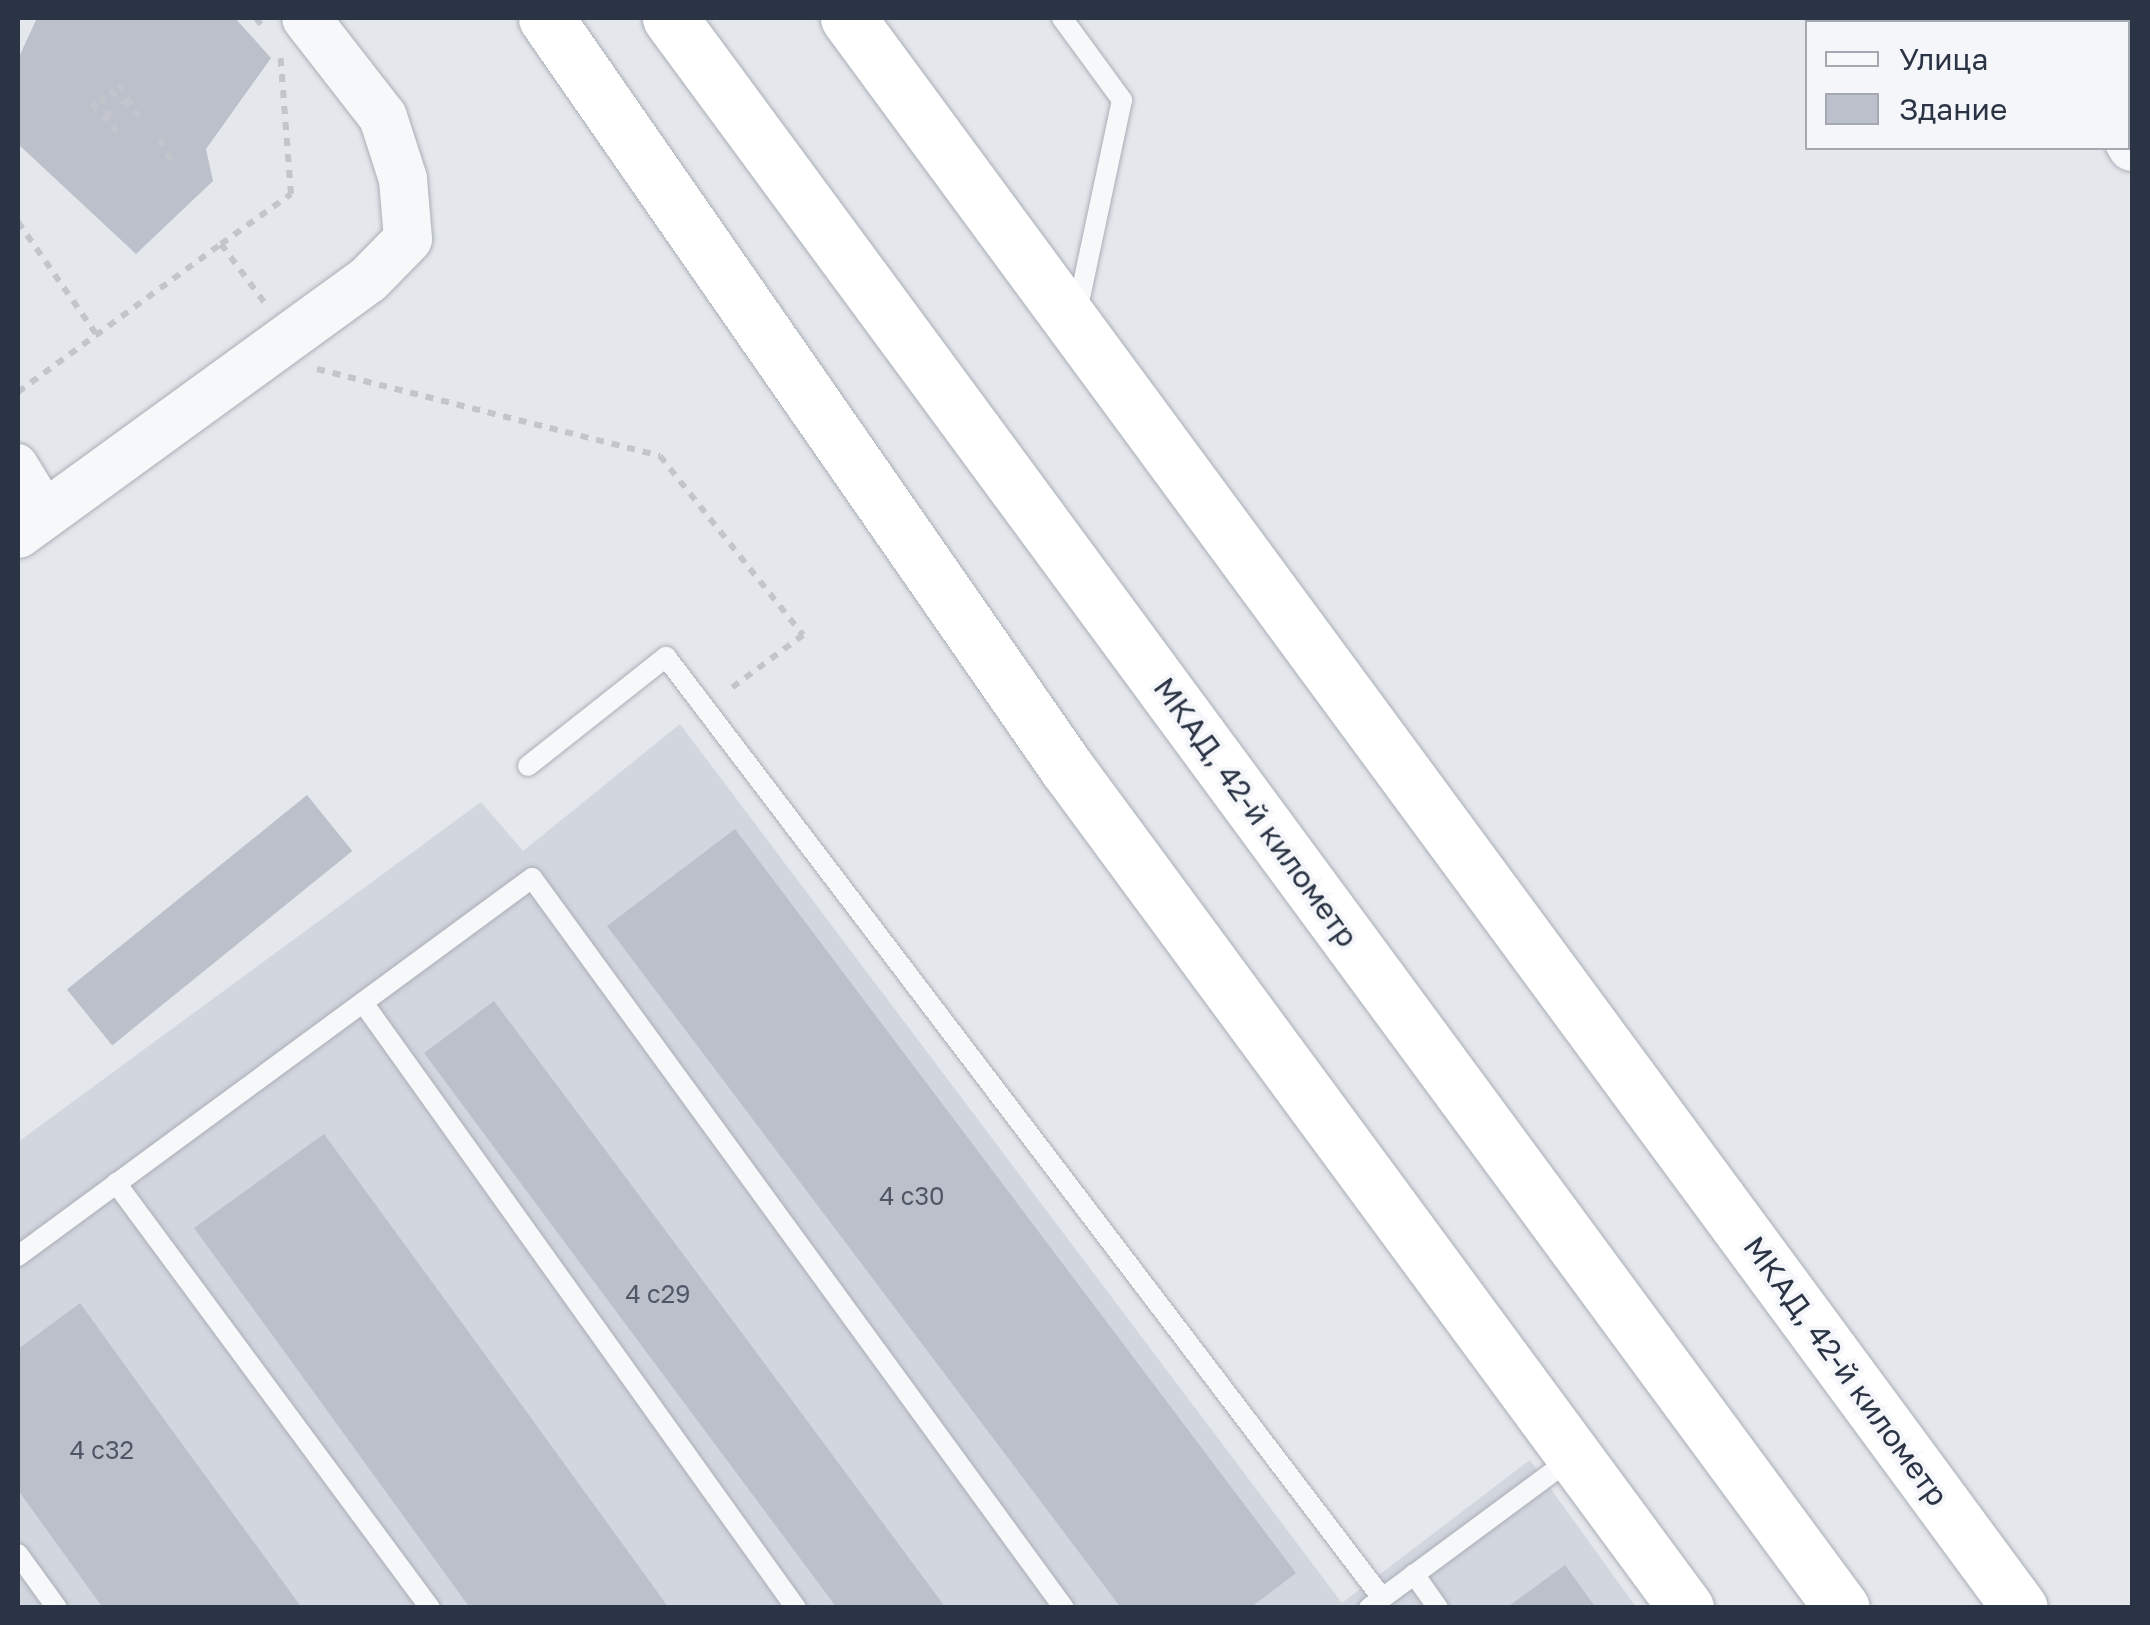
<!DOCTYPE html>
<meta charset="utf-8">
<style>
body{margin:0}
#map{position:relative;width:2150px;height:1625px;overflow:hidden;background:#e4e7ec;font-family:"Golos Text",sans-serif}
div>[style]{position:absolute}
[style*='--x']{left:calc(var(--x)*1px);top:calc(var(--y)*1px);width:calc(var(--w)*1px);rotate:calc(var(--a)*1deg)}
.built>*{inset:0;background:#d2d6de}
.building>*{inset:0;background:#bbc0ca;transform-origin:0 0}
.path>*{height:6px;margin-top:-3px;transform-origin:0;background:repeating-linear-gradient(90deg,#c2c5cb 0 8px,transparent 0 16px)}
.roads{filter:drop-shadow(0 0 2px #a9aeb7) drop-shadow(0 0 2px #a9aeb7)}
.service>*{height:20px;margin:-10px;padding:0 10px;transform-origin:10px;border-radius:10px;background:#f7f8fa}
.minor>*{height:38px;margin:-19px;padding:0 19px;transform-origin:19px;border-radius:19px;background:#f7f8fa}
.tertiary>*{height:48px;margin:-24px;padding:0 24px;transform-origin:24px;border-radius:24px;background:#f7f8fa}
.trunk>*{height:55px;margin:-27.5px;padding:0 27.5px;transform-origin:27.5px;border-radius:27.5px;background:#fff}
span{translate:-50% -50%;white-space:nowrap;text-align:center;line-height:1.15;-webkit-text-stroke:8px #f4f6f9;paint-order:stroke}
.number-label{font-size:25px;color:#4f5766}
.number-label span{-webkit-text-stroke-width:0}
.street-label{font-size:30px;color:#2b3445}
.frame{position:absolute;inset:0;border:20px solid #2b3445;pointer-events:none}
.legend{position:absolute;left:1805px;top:20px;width:325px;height:130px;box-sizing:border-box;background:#f4f6f9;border:2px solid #a4a8b1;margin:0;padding:12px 18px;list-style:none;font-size:30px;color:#2b3445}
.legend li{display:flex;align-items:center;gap:20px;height:50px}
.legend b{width:50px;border:2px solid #a4a8b1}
</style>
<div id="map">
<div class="built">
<i style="clip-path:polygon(680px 724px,1342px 1603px,1530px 1460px,1636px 1607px,18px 1607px,18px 1142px,481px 802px,523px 851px)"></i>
</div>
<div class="building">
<i style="clip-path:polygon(37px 18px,235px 18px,271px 58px,206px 149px,213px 181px,136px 254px,18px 144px,18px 59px)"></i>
<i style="left:307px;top:795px;width:72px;height:309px;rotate:51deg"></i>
<i style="clip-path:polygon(735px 829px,1296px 1573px,1250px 1608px,1121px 1608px,607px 926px)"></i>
<i style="clip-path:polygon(494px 1001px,733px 1321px,946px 1608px,837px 1608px,583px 1267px,424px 1053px)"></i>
<i style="clip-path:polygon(324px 1134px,481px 1349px,669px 1608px,470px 1608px,273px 1336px,194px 1228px)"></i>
<i style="clip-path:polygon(80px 1303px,158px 1411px,302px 1608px,103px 1608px,18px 1490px,18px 1349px)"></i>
<i style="clip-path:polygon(1565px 1565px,1596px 1608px,1506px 1608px)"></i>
</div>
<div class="path">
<i style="--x:256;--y:18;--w:14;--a:54"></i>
<i style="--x:119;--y:84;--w:27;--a:59"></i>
<i style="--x:2128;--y:84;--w:8;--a:60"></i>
<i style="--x:110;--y:90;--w:39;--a:42"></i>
<i style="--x:101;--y:96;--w:39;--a:67"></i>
<i style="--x:92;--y:103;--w:29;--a:49"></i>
<i style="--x:160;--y:139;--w:29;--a:65"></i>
<i style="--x:18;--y:222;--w:136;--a:55.1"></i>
<i style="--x:221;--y:244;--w:86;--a:-35.5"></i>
<i style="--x:291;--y:194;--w:142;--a:-94.4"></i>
<i style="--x:317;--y:369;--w:354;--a:14.2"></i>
<i style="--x:660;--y:456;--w:229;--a:51.4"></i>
<i style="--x:803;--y:635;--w:96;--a:143.5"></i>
<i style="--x:18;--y:392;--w:251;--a:-36.1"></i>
<i style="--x:221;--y:244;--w:77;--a:53.4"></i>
</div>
<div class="roads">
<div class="service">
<i style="--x:1062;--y:18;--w:102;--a:53.8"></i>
<i style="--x:1122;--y:100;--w:217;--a:102"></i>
<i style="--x:528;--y:766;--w:176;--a:-38.3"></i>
<i style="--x:666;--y:657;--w:1182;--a:52.73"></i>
<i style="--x:364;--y:1004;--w:743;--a:54.43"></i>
<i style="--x:116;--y:1183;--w:528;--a:53.54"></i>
<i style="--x:18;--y:1256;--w:638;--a:-36.33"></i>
<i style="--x:532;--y:878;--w:903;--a:53.92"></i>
<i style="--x:18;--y:1554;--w:67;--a:54.2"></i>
<i style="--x:1414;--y:1574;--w:42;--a:54.8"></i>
<i style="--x:1369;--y:1608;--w:254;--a:-36.5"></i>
</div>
<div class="minor">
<i style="--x:18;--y:463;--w:57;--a:58.5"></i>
</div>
<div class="tertiary">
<i style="--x:2038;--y:18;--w:5;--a:53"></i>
<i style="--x:2128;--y:140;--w:8;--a:60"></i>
<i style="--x:18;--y:534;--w:432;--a:-36"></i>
<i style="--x:368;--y:280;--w:57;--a:-45.7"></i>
<i style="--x:408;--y:239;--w:60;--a:-94.8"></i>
<i style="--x:403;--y:179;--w:65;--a:-107.9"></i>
<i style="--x:383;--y:117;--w:125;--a:-127.9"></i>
</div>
<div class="trunk">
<i style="--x:546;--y:18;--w:912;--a:55.23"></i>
<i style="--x:1066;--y:767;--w:1045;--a:53.6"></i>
<i style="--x:670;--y:18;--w:1975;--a:53.61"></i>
<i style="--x:848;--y:18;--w:1975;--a:53.61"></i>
</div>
</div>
<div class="number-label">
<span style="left:912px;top:1196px">4 с30</span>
<span style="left:658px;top:1294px">4 с29</span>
<span style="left:102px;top:1450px">4 с32</span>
</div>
<div class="street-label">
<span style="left:1256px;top:812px;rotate:54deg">МКАД, 42-й километр</span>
<span style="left:1846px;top:1371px;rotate:54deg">МКАД, 42-й километр</span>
</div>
<div class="frame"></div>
<ul class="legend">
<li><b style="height:12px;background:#f7f8fa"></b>Улица</li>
<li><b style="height:28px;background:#bbc0ca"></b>Здание</li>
</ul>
</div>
